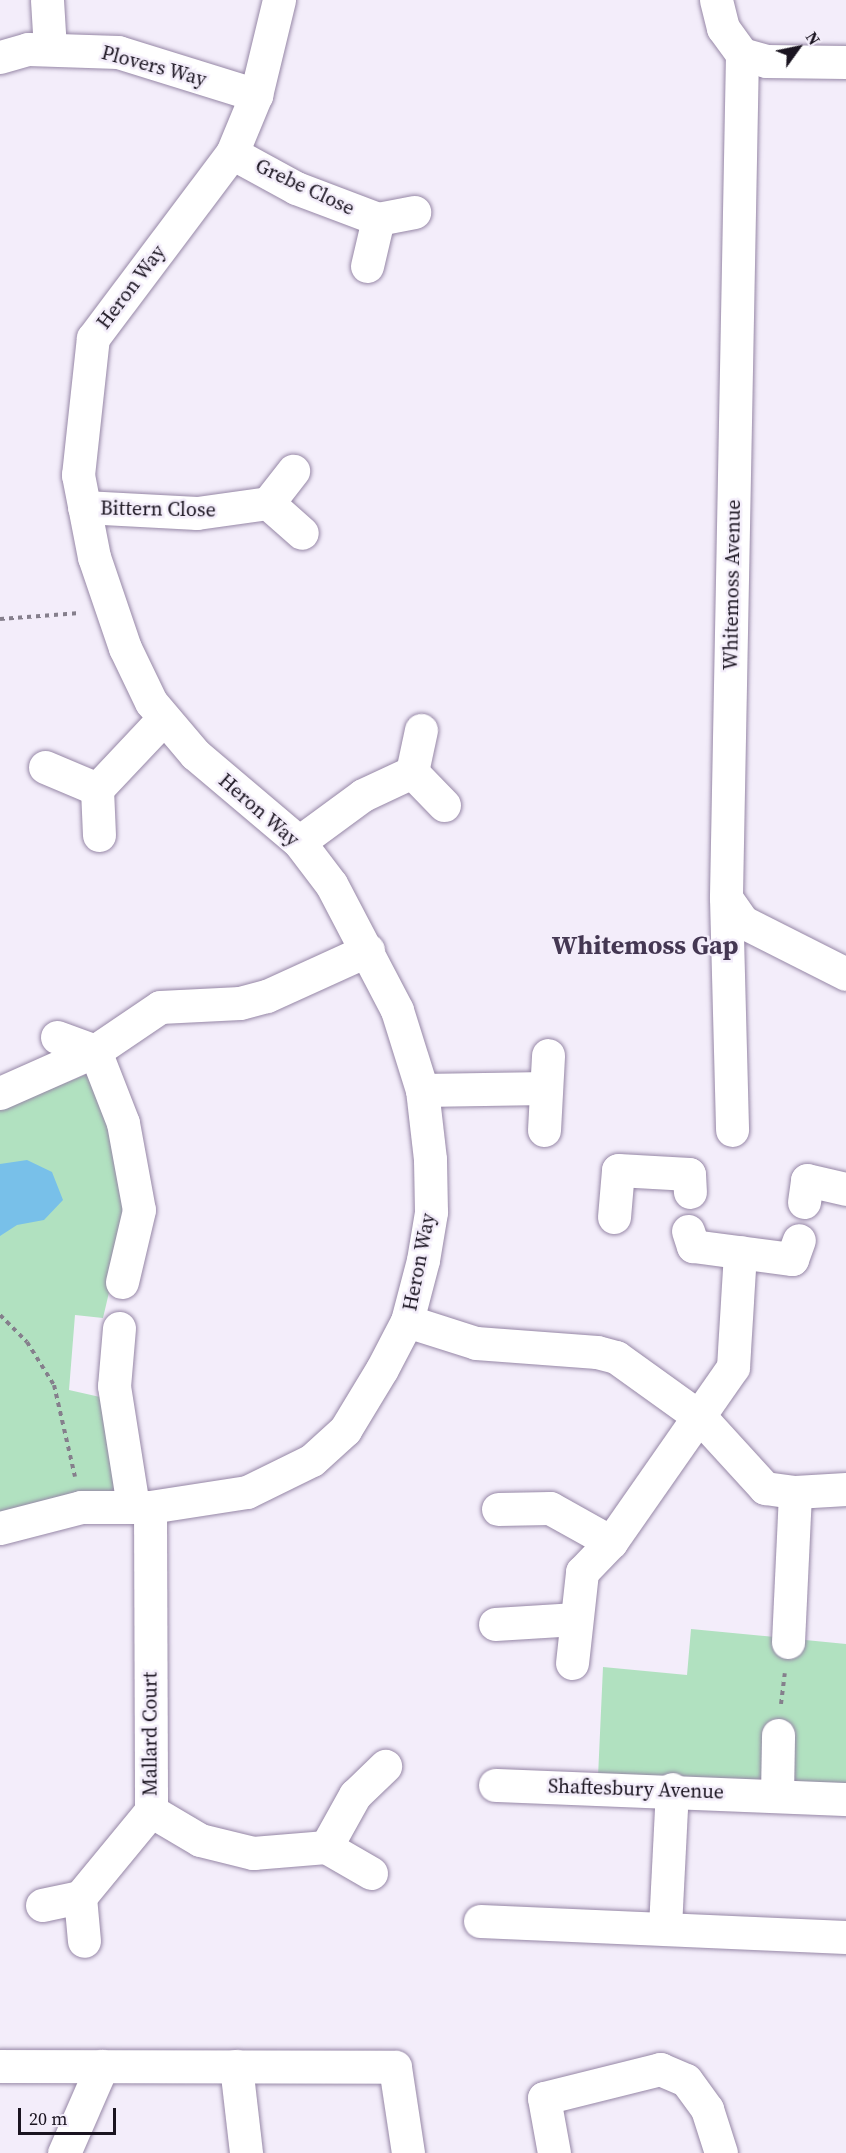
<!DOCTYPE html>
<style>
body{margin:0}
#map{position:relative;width:846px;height:2153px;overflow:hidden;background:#f3edfa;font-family:"Source Serif 4",serif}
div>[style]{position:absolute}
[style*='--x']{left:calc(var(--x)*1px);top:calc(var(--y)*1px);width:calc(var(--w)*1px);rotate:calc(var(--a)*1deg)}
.green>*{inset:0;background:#b1e1c0}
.water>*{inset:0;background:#78c0e9}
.path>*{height:4px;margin-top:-2px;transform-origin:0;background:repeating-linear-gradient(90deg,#857f8c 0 4.5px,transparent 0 9px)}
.roads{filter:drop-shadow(0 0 2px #9687a6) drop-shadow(0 0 2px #9687a6)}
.minor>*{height:33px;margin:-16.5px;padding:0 16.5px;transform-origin:16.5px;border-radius:16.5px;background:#fff}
span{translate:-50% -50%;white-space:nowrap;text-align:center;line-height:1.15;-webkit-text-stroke:5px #f3edfa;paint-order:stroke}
.street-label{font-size:20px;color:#1a1420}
.district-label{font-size:26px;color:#443752;font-weight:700}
.north{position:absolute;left:768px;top:18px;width:60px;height:60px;-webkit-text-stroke:4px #f3edfa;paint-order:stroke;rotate:57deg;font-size:16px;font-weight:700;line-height:24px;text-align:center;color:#1a1420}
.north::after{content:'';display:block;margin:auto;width:21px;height:27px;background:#1a1420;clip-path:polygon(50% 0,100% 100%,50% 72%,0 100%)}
.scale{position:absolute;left:18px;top:2108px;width:98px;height:27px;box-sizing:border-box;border:3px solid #1a1420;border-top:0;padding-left:8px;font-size:18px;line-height:21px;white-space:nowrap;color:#1a1420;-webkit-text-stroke:4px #f3edfa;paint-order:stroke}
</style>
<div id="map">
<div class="green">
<i style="clip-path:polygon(92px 1072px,130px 1203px,103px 1318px,75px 1315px,69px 1390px,100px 1397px,117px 1501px,0 1520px,0 1110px)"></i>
<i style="clip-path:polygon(691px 1629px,846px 1644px,846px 1790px,598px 1777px,603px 1667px,687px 1675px)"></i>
</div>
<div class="water">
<i style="clip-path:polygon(27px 1160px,52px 1172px,63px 1200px,44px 1220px,17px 1225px,0 1236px,0 1164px)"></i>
</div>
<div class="path">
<i style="--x:0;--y:619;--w:80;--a:-4.3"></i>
<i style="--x:0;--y:1315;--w:38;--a:45"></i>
<i style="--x:27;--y:1342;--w:51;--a:57.9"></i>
<i style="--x:54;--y:1385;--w:94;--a:77.1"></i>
<i style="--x:781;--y:1704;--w:31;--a:-83"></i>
</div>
<div class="roads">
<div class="minor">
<i style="--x:47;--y:0;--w:49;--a:86.5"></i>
<i style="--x:716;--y:0;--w:29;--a:76"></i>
<i style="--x:723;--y:28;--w:32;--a:54"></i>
<i style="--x:742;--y:54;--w:844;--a:91.09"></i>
<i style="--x:726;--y:898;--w:232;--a:88.5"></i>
<i style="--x:742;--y:54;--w:25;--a:16"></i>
<i style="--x:766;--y:61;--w:80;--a:0.7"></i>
<i style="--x:0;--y:57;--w:29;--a:-16"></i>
<i style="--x:28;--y:49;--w:90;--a:1.9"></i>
<i style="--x:118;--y:52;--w:145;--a:17.3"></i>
<i style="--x:232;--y:153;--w:73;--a:28.7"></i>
<i style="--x:296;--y:188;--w:88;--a:20.7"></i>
<i style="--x:378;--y:219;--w:37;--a:-11"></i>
<i style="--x:367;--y:266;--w:48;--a:-76.8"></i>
<i style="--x:268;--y:503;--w:41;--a:-52"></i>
<i style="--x:84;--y:507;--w:113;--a:3"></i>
<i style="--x:197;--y:513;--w:72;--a:-8"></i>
<i style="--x:268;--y:503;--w:45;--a:41.4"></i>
<i style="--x:45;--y:767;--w:56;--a:22.9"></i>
<i style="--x:412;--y:772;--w:43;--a:-77.9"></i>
<i style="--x:99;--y:835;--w:46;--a:-92.5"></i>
<i style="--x:97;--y:789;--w:96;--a:-46.7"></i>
<i style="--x:299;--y:842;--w:79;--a:-36.3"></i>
<i style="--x:363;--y:795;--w:54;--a:-25.1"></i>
<i style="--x:412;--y:772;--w:46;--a:45.9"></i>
<i style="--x:726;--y:898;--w:29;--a:55"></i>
<i style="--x:743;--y:922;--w:115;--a:26.8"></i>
<i style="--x:57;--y:1037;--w:40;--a:20.2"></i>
<i style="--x:95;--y:1051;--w:78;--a:-34.1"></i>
<i style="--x:160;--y:1007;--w:80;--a:-2.9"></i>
<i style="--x:240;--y:1003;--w:28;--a:-15"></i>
<i style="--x:267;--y:996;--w:111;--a:-24.5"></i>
<i style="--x:422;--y:1090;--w:124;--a:-0.9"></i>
<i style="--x:0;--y:1093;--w:104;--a:-23.9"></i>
<i style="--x:95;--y:1051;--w:77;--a:68.7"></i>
<i style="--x:123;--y:1123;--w:88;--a:79.6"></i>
<i style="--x:139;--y:1210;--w:74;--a:103.3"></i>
<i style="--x:544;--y:1130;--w:75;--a:-86.9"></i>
<i style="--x:804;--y:1202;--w:22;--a:-82"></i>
<i style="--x:807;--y:1180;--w:40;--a:13"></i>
<i style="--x:614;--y:1217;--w:47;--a:-85.1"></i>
<i style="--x:618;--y:1170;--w:71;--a:3.2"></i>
<i style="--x:689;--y:1174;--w:18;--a:87"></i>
<i style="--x:688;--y:1231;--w:16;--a:72"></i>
<i style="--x:693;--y:1246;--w:100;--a:7.5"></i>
<i style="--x:792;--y:1259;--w:20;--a:-70"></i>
<i style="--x:407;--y:1321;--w:72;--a:17.7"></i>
<i style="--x:476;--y:1343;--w:121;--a:4.3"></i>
<i style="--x:597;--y:1352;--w:20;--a:15"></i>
<i style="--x:616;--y:1357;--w:105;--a:35.7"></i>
<i style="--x:701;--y:1418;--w:95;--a:47.6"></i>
<i style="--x:765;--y:1488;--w:30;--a:8"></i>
<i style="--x:795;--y:1492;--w:51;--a:-3.4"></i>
<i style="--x:119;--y:1328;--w:58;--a:94.9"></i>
<i style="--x:114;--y:1386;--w:121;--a:81"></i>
<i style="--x:150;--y:1507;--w:304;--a:89.8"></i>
<i style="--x:151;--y:1811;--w:57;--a:30.6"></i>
<i style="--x:200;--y:1840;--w:55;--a:13.8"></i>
<i style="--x:253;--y:1853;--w:73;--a:-4.7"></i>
<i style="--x:326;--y:1847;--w:52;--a:30"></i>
<i style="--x:498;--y:1509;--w:52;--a:-1.1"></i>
<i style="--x:550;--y:1508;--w:70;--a:29.1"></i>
<i style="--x:0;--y:1528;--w:84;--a:-14.5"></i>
<i style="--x:81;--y:1507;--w:69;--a:0"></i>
<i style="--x:150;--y:1507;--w:98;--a:-8.8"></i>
<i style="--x:247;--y:1492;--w:72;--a:-26.2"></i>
<i style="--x:312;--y:1460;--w:45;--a:-42.3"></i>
<i style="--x:345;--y:1430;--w:71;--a:-58.8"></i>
<i style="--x:382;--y:1369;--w:54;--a:-62.5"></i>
<i style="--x:407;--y:1321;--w:63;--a:-75.3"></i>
<i style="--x:423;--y:1260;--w:49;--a:-80.5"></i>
<i style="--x:431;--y:1212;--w:53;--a:-91.1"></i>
<i style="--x:430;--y:1159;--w:69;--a:-96.6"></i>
<i style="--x:422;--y:1090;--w:84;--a:-107.4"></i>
<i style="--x:397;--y:1010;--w:142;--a:-117.6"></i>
<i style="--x:331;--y:884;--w:53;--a:-127.3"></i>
<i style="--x:299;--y:842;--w:136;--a:-139.8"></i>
<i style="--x:195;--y:754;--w:68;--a:-130.2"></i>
<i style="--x:151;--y:702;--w:60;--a:-115.7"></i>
<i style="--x:125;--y:648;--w:96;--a:-108.8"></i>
<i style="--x:94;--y:557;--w:84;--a:-101"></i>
<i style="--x:78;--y:475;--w:138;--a:-83.8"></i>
<i style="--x:93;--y:338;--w:231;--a:-53.1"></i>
<i style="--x:232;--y:153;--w:63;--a:-67.5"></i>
<i style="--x:256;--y:95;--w:98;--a:-76.4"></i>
<i style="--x:495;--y:1624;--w:81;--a:-3.5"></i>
<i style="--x:788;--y:1642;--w:150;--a:-87.3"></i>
<i style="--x:572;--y:1663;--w:92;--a:-83.7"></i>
<i style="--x:582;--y:1572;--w:42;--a:-46"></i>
<i style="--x:611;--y:1542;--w:213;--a:-55.1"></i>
<i style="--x:733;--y:1367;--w:115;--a:-86.5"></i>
<i style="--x:495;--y:1785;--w:351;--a:2.3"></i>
<i style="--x:777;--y:1795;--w:60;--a:-89"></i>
<i style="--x:326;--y:1847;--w:60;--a:-60.9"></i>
<i style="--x:355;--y:1795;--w:42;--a:-44"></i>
<i style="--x:80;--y:1897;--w:44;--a:84.8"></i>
<i style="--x:42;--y:1905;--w:39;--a:-12"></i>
<i style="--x:80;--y:1897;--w:112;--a:-50.5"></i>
<i style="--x:480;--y:1921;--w:366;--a:2.5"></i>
<i style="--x:665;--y:1927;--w:138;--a:-87.1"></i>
<i style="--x:0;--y:2066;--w:395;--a:0.1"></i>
<i style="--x:395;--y:2067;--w:87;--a:81.4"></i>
<i style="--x:236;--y:2066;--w:88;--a:83.4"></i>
<i style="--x:64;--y:2153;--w:95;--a:-66.4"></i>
<i style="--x:554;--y:2153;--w:56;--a:-100.3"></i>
<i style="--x:544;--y:2098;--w:120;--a:-14"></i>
<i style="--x:660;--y:2069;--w:28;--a:23"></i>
<i style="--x:686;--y:2080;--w:36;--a:54"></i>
<i style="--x:707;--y:2109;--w:46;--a:72.3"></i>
</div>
</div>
<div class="street-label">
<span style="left:154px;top:66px;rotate:15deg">Plovers Way</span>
<span style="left:305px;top:187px;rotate:25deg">Grebe Close</span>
<span style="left:131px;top:287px;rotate:-53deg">Heron Way</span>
<span style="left:158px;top:509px;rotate:1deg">Bittern Close</span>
<span style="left:732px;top:585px;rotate:-89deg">Whitemoss Avenue</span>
<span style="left:259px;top:810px;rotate:41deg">Heron Way</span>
<span style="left:419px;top:1262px;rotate:-79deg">Heron Way</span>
<span style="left:150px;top:1734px;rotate:-90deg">Mallard Court</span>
<span style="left:636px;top:1789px;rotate:2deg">Shaftesbury Avenue</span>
</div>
<div class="district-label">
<span style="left:645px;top:946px">Whitemoss Gap</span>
</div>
<div class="north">N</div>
<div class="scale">20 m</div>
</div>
